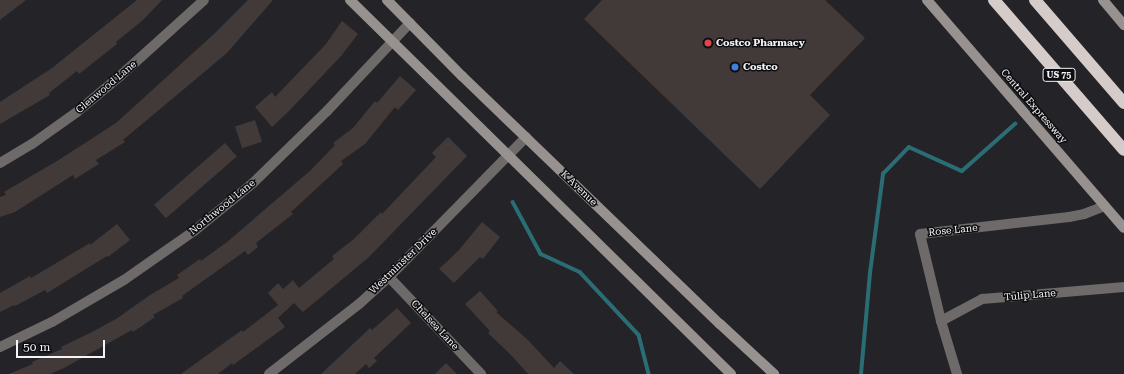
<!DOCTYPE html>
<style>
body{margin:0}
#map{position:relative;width:1124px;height:374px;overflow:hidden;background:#242328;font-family:"Roboto Serif",serif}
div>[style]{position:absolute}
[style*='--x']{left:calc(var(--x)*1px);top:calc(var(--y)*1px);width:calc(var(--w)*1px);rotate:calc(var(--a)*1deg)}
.stream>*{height:3.5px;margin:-1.75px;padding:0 1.75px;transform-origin:1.75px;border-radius:1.75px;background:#2b6d75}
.building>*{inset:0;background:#413a38;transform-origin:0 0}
.minor>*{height:10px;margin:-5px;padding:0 5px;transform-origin:5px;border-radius:5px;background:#6d6a69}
.secondary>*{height:10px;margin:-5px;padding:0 5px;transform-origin:5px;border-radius:5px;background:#979290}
.motorway>*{height:12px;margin:-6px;padding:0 6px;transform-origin:6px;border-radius:6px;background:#d5ccca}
.dots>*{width:11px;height:11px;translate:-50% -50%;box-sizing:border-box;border:2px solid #0d0d0f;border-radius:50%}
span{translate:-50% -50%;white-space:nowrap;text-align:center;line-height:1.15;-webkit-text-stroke:3px #0d0d0f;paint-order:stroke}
.shield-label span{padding:1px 3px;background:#0d0d0f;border:1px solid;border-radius:3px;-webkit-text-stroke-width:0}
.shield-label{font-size:9px;color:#f5f4f8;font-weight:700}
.poi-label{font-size:10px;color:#f5f4f8;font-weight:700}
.left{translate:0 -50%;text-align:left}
.street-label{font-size:10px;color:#f5f4f8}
.scale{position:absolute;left:16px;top:340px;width:89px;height:18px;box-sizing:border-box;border:2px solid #f5f4f8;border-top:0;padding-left:5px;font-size:12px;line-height:14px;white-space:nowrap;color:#f5f4f8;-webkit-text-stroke:3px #0d0d0f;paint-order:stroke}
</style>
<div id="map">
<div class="stream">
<i style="--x:513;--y:202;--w:59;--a:61.7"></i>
<i style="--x:541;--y:254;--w:43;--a:24.8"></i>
<i style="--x:580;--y:272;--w:86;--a:46.9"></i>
<i style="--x:639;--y:335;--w:40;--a:75.6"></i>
<i style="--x:861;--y:374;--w:101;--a:-84.9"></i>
<i style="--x:870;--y:273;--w:100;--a:-82.5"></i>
<i style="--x:883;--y:174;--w:37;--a:-46"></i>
<i style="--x:909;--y:147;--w:58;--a:24.4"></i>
<i style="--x:962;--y:171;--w:71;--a:-41.6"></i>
</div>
<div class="building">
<i style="clip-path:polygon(0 0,26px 0,0 20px)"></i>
<i style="clip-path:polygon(137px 0,162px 0,143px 20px,116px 42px,117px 44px,79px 74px,77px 71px,49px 93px,50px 95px,0 124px,0 102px,52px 68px)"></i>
<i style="clip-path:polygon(248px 0,273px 0,227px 53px,123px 140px,125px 142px,96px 160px,99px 164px,75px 179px,73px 175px,15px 212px,0 217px,0 197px,6px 195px,4px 192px,57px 161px,116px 123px,215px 33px)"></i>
<i style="clip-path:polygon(602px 0,825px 0,865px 38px,810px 95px,830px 115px,760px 189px,584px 19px)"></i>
<i style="clip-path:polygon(342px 21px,358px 34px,341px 56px,289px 111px,272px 127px,255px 107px,272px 92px,275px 97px,326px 44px)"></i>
<i style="clip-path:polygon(400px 76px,416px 90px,398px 110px,395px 107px,365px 144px,341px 161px,343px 164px,291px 212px,293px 214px,256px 243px,258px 247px,248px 255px,245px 251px,182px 296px,183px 298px,153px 315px,155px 317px,133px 332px,132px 330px,64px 368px,50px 374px,9px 374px,33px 364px,32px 362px,62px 349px,61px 347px,92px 332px,116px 319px,150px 295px,179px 278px,177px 275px,200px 259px,201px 261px,227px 242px,311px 170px,335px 145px,333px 143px,353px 128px,375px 101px,377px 103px)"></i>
<i style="left:255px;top:120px;width:23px;height:21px;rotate:72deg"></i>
<i style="clip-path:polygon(448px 137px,467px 156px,369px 257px,303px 312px,294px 303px,278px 318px,285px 327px,233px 365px,232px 363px,218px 374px,181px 374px,242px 330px,243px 332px,278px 305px,268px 293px,278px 283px,283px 289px,293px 280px,299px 288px,334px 259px,332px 256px,354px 239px,381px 212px,382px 214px,436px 157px,432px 153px)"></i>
<i style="left:225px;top:143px;width:18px;height:94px;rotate:49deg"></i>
<i style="clip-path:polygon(482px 222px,500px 237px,483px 259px,480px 257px,454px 283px,439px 269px,459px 250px)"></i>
<i style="clip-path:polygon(117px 224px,130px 240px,108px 257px,107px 256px,47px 293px,45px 290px,15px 306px,14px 305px,0 312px,0 293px,30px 276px,31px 278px,90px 243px,90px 245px)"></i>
<i style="clip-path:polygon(480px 291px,498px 311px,496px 312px,528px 340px,554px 368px,560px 361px,574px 374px,528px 374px,512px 356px,488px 333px,490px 331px,465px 304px)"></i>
<i style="clip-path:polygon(397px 308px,411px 323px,374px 358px,377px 361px,369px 368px,366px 364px,355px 374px,321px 374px,370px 328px,372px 330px)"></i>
<i style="clip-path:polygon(446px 363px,457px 374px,435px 374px)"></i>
</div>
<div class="minor">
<i style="--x:0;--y:163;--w:37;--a:-31"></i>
<i style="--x:32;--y:144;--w:55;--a:-35.4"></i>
<i style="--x:77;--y:112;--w:56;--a:-39.9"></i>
<i style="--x:120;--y:76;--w:113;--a:-42.1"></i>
<i style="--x:389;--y:277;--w:134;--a:46.5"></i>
<i style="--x:941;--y:321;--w:47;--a:-28.2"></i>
<i style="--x:982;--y:299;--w:143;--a:-4.8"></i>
<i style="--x:0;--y:347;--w:58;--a:-25.7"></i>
<i style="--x:52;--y:322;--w:83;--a:-30.3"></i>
<i style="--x:124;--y:280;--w:85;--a:-35"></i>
<i style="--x:194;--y:231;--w:76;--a:-39.1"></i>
<i style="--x:253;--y:183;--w:103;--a:-44.2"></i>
<i style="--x:327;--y:111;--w:121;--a:-46.7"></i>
<i style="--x:269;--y:374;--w:114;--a:-37.9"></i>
<i style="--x:359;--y:304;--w:40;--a:-42"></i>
<i style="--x:389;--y:277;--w:196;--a:-45.6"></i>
<i style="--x:957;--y:374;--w:55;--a:-106.8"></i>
<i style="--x:941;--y:321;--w:89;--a:-103.6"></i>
<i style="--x:920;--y:234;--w:150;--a:-6.5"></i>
<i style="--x:1069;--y:217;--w:15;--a:-11"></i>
<i style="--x:1084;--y:214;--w:22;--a:-21"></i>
</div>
<div class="secondary">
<i style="--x:350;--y:0;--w:534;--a:44.47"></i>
<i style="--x:387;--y:0;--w:107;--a:45.4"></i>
<i style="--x:462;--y:76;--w:358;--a:43.9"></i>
<i style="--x:720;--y:324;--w:74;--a:42.8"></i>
<i style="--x:927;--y:0;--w:301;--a:49.2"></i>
<i style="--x:1103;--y:0;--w:33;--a:50"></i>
</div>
<div class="motorway">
<i style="--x:994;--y:0;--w:198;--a:49.1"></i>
<i style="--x:1035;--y:0;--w:136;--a:49.2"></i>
</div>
<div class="dots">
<i style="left:708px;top:43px;background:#e0444e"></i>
<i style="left:735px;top:67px;background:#3f7fe0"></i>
</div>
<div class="shield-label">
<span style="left:1059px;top:75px">US 75</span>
</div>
<div class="poi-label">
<span class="left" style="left:716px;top:43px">Costco Pharmacy</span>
<span class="left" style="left:743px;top:67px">Costco</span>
</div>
<div class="street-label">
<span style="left:106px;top:87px;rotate:-40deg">Glenwood Lane</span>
<span style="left:1034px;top:106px;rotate:49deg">Central Expressway</span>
<span style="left:579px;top:188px;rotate:44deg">K Avenue</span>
<span style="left:222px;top:207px;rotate:-39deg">Northwood Lane</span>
<span style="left:953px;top:230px;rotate:-6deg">Rose Lane</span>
<span style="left:403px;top:261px;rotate:-44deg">Westminster Drive</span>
<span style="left:1030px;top:295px;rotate:-5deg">Tulip Lane</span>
<span style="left:435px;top:325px;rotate:47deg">Chelsea Lane</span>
</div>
<div class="scale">50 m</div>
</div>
